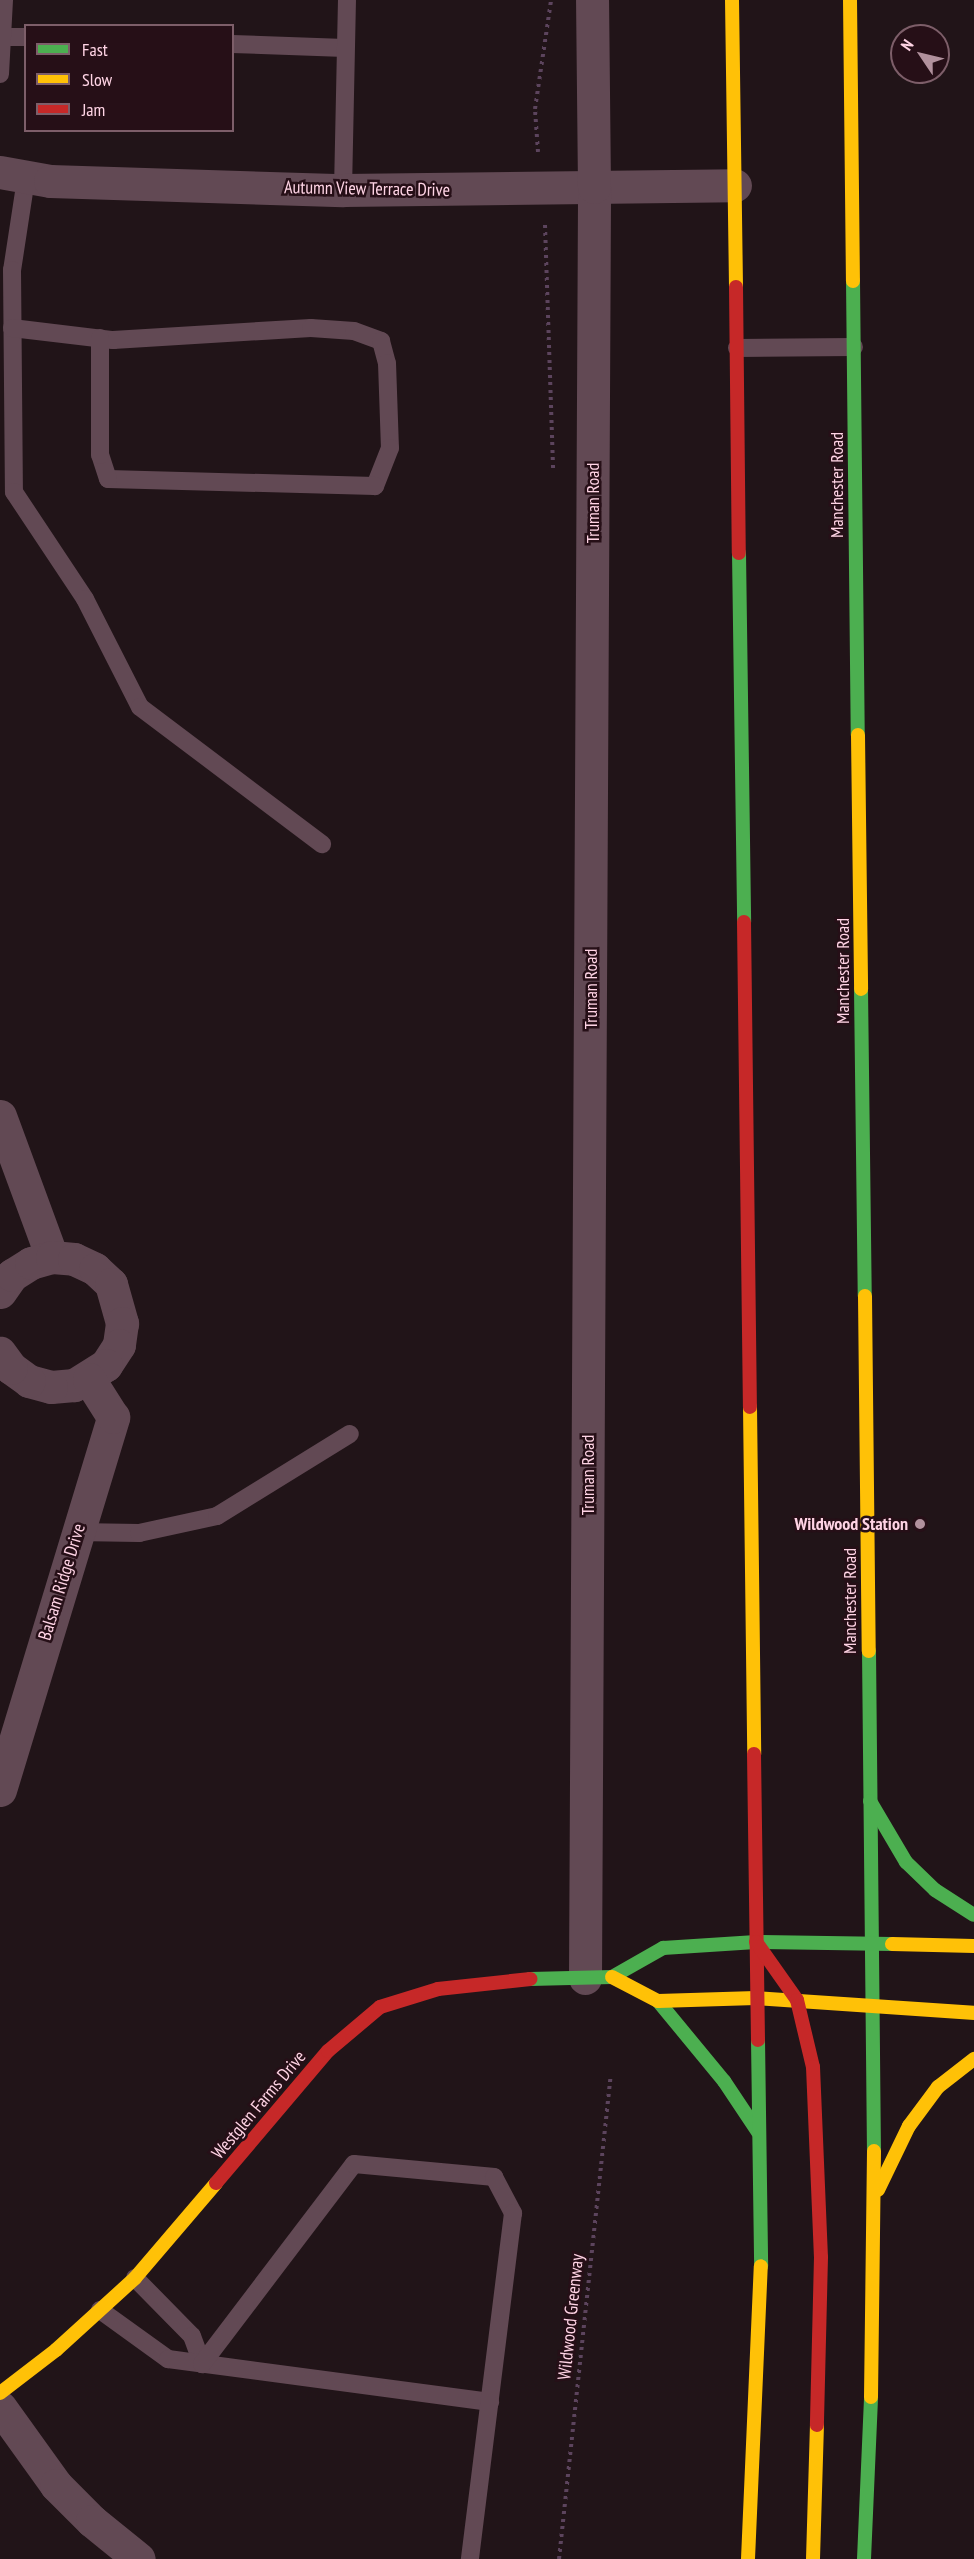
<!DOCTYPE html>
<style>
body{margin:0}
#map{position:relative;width:974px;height:2559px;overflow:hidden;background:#211418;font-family:"PT Sans Narrow",sans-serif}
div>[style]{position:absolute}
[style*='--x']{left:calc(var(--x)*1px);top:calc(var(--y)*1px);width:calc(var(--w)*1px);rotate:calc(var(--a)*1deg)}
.path>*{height:4px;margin-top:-2px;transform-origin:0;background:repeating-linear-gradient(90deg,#5c445d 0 3px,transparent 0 7.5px)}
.lane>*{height:18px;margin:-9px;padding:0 9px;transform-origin:9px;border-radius:9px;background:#624954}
.street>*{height:33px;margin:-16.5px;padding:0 16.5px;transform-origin:16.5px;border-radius:16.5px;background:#624954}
.fast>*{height:14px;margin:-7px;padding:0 7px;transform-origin:7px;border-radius:7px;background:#4caf50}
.slow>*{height:14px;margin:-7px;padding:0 7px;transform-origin:7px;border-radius:7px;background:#ffc107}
.jam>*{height:14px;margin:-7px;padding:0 7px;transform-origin:7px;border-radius:7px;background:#c62828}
.dots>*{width:16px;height:16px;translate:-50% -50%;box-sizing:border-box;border:3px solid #260f17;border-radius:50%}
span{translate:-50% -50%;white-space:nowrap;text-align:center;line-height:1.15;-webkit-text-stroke:5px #260f17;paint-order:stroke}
.street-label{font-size:18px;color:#ffd4e5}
.poi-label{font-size:18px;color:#ffd4e5;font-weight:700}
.right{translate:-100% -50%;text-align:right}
.legend{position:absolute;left:24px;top:24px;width:210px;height:108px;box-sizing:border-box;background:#260f17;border:2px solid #7d5e69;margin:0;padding:8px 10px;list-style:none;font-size:18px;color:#ffd4e5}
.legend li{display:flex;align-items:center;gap:12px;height:30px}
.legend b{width:30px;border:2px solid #7d5e69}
.north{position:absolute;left:890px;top:24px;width:60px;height:60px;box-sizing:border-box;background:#260f17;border:2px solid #7d5e69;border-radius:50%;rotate:305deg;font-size:16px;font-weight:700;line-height:24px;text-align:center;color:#ffd4e5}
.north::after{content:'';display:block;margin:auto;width:21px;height:27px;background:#b1919d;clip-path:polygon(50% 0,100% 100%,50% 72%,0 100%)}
</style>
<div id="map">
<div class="path">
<i style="--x:538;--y:152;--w:43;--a:-94"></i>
<i style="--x:535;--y:109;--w:110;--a:-81.6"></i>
<i style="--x:545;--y:225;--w:244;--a:88.1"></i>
<i style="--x:559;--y:2559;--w:483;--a:-83.9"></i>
</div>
<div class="lane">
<i style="--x:4;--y:37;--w:22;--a:0"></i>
<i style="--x:232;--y:44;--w:113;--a:2"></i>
<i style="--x:0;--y:74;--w:74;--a:-86.9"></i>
<i style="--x:26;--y:179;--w:92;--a:98.7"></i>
<i style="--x:12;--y:270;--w:222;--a:89.5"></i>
<i style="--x:14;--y:492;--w:128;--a:56.4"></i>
<i style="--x:85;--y:599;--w:121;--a:63"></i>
<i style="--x:140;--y:707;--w:228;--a:37"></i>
<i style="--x:343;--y:190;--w:190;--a:-88.8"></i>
<i style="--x:12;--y:328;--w:102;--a:6.8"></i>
<i style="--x:113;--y:340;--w:198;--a:-3.5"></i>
<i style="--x:311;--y:328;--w:43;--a:4"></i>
<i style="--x:354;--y:331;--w:29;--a:20"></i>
<i style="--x:381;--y:341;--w:23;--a:75"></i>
<i style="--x:387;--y:363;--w:85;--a:88"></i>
<i style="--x:390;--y:448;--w:41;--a:111.5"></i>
<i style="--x:375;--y:486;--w:267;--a:-178.5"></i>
<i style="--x:108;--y:479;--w:25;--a:-108"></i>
<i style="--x:100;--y:455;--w:117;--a:-90"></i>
<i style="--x:737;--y:348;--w:117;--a:-0.5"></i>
<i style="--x:76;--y:1532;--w:63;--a:0.9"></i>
<i style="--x:139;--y:1533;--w:80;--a:-12.3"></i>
<i style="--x:217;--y:1516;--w:156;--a:-31.7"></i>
<i style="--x:135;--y:2278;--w:81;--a:45.5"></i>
<i style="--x:192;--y:2336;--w:30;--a:70"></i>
<i style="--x:100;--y:2310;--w:84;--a:35.8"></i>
<i style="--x:168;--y:2359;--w:325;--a:7.6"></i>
<i style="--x:202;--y:2364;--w:251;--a:-52.8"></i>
<i style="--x:354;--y:2164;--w:141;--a:5.3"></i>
<i style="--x:494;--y:2177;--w:41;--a:62.2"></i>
<i style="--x:513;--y:2213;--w:349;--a:97.1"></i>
</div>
<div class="street">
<i style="--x:0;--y:172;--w:51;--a:10.2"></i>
<i style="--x:50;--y:181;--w:293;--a:1.8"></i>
<i style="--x:343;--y:190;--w:392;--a:-0.7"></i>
<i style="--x:0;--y:1116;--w:150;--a:69.8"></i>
<i style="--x:0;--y:1292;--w:21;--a:-55"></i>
<i style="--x:12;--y:1275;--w:22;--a:-32"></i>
<i style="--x:31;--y:1263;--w:22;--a:-16"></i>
<i style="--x:52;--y:1257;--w:22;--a:5"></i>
<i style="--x:74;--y:1259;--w:23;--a:25"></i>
<i style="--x:95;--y:1269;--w:22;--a:43"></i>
<i style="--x:111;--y:1284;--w:41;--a:74.2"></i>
<i style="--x:122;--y:1323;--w:22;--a:98"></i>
<i style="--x:119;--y:1345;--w:24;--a:123"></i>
<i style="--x:106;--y:1365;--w:38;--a:148"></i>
<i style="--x:74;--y:1385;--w:23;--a:175"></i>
<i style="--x:51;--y:1387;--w:23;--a:-165"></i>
<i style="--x:29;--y:1381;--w:22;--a:-144"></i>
<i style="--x:11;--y:1368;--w:19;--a:-126"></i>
<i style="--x:0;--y:1790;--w:390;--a:-73.1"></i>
<i style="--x:113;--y:1417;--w:45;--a:-122.3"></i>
<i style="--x:585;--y:1978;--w:1791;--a:-89.71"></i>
<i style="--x:594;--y:187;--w:187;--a:-90.6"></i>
<i style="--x:0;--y:2407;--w:96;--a:54.3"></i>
<i style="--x:56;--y:2485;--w:51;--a:45"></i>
<i style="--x:92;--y:2521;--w:60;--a:39"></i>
</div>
<div class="fast">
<i style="--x:853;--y:281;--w:454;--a:89.4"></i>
<i style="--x:739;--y:553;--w:369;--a:89.2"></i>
<i style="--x:861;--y:989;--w:307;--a:89.3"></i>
<i style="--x:869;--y:1651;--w:500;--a:89.43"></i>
<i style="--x:870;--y:1801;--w:71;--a:59.5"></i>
<i style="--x:906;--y:1862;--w:40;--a:44"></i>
<i style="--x:935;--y:1890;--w:46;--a:32.7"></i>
<i style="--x:530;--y:1979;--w:82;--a:-1.4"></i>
<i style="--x:612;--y:1977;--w:59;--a:-29.6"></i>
<i style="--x:663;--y:1948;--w:93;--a:-3.7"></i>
<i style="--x:756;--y:1942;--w:136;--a:0.8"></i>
<i style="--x:658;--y:2001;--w:104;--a:50.5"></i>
<i style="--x:724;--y:2081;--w:61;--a:56.3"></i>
<i style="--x:758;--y:2040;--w:226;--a:89.2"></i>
<i style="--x:864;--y:2559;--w:162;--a:-87.5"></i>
</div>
<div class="slow">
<i style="--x:732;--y:0;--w:287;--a:89.2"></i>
<i style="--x:850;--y:0;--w:281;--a:89.4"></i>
<i style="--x:858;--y:735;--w:254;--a:89.3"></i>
<i style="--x:865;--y:1296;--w:355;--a:89.4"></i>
<i style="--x:750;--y:1407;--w:347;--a:89.3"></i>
<i style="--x:892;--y:1944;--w:82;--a:1.4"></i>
<i style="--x:612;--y:1977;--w:52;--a:27.6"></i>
<i style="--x:658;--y:2001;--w:98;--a:-1.8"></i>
<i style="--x:756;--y:1998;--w:219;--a:3.9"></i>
<i style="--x:878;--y:2190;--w:71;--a:-64.2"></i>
<i style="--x:909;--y:2126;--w:49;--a:-53.4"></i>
<i style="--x:938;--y:2087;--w:46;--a:-37.9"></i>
<i style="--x:0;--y:2393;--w:71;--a:-37.5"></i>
<i style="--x:56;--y:2350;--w:107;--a:-42.3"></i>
<i style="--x:135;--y:2278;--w:125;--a:-49.5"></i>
<i style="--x:871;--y:2397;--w:246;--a:-89.3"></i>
<i style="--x:748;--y:2559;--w:293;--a:-87.5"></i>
<i style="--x:813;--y:2559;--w:134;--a:-88.3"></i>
</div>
<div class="jam">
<i style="--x:736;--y:287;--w:266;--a:89.4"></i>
<i style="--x:744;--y:922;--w:485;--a:89.3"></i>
<i style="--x:754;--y:1754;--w:286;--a:89.2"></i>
<i style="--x:756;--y:1942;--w:71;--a:54.7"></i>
<i style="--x:797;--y:2000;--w:69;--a:76.6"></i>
<i style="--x:813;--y:2067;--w:190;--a:87.6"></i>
<i style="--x:821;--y:2257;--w:168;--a:91.4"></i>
<i style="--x:216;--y:2183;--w:173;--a:-49.7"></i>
<i style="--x:328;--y:2051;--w:68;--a:-40.2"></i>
<i style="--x:380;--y:2007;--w:61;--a:-17.2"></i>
<i style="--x:438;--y:1989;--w:93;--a:-6.2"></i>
</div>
<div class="dots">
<i style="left:920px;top:1524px;background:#b1919d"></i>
</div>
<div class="street-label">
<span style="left:367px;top:189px;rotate:1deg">Autumn View Terrace Drive</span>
<span style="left:837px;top:485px;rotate:-90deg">Manchester Road</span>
<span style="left:593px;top:503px;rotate:-90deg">Truman Road</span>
<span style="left:843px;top:971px;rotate:-90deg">Manchester Road</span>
<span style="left:591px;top:989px;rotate:-90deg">Truman Road</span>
<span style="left:588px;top:1475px;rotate:-90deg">Truman Road</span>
<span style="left:62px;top:1582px;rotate:-73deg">Balsam Ridge Drive</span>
<span style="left:850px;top:1601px;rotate:-90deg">Manchester Road</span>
<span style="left:259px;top:2105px;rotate:-50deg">Westglen Farms Drive</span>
<span style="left:571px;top:2317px;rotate:-84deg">Wildwood Greenway</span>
</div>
<div class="poi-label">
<span class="right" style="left:908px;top:1524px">Wildwood Station</span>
</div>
<ul class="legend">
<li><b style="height:8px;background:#4caf50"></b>Fast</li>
<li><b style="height:8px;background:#ffc107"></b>Slow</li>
<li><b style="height:8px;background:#c62828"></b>Jam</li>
</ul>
<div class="north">N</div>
</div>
